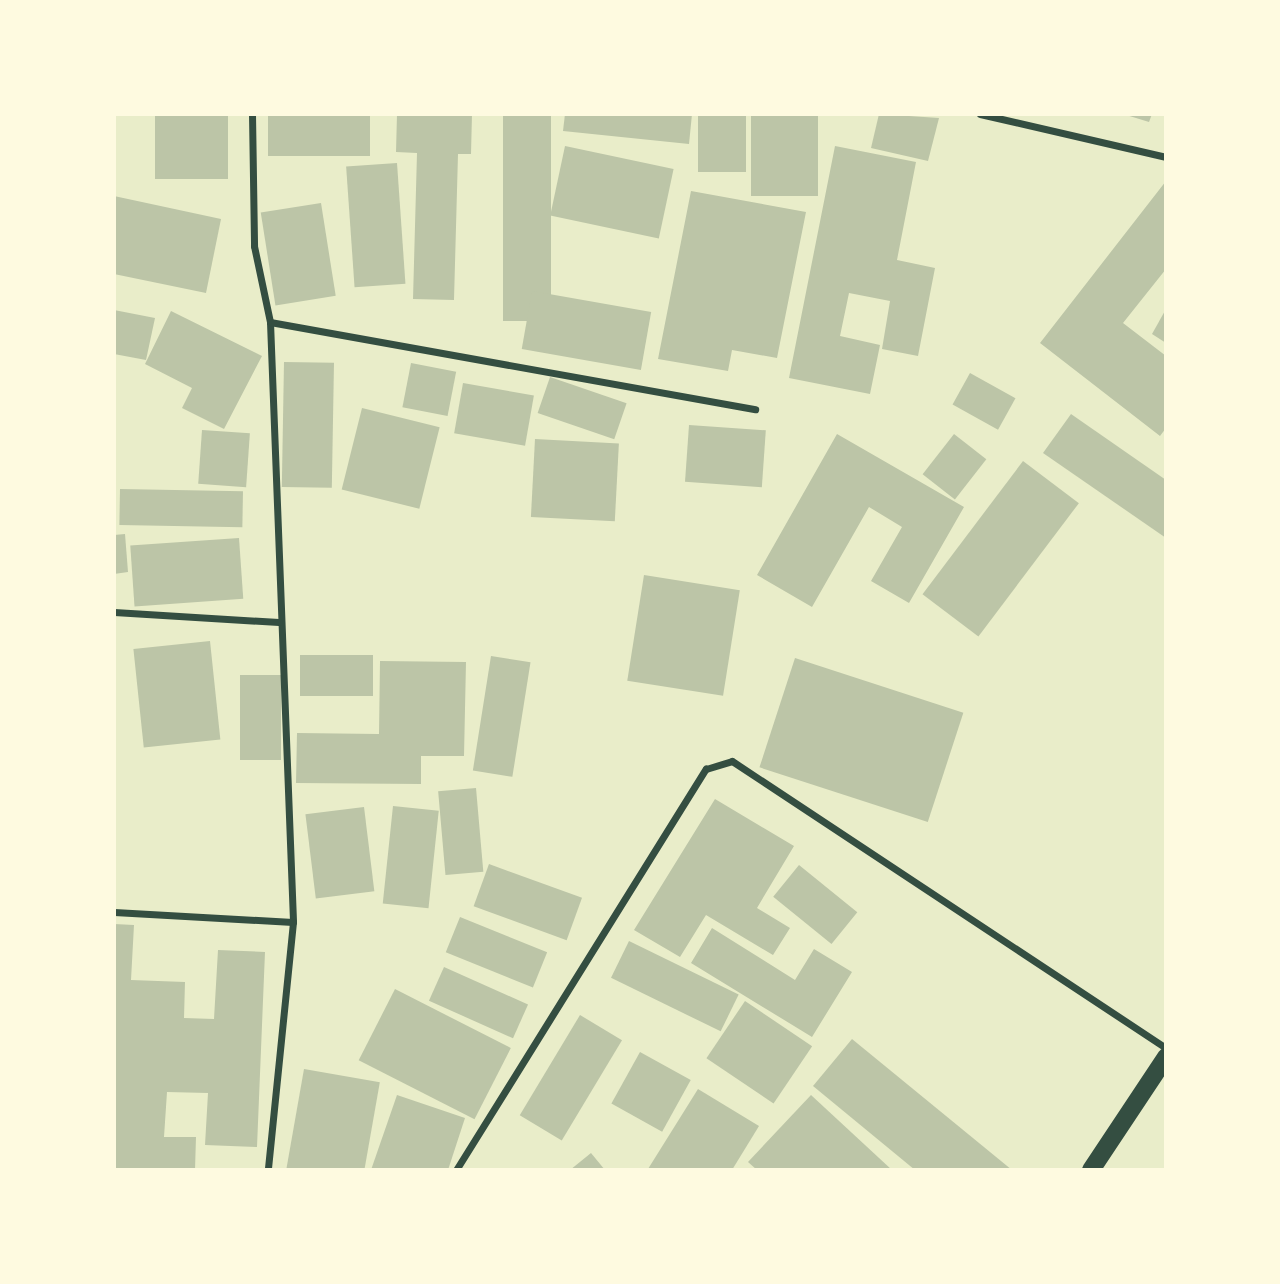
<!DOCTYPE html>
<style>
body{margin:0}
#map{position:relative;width:1280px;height:1284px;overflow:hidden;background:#e9edc9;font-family:"Archivo Narrow",sans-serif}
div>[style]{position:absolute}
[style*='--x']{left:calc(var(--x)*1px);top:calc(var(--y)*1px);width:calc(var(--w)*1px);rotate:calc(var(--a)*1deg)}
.building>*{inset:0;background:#bcc5a7;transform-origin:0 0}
.minor>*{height:7px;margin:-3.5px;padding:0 3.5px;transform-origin:3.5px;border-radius:3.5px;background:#344e41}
.primary>*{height:18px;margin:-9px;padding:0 9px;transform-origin:9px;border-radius:9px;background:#344e41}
span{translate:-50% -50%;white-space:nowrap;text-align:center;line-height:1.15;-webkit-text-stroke:6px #fefae0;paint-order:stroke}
.frame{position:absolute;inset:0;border:116px solid #fefae0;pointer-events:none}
</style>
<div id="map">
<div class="building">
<i style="left:155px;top:114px;width:73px;height:65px"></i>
<i style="left:268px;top:114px;width:102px;height:42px"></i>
<i style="clip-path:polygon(397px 114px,472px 114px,471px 154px,458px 154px,454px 300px,413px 299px,417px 153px,396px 152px)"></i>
<i style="left:503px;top:114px;width:48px;height:207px"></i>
<i style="clip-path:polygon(565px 114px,692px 114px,689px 144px,563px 131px)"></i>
<i style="left:698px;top:114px;width:48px;height:58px"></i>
<i style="left:751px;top:114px;width:67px;height:82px"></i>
<i style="clip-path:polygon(879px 114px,939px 118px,928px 161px,871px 148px)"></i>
<i style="clip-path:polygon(1123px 114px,1152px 114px,1149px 122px)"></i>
<i style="left:565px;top:146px;width:111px;height:71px;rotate:12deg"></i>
<i style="clip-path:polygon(835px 146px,916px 162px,897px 260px,935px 268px,918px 356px,882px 349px,890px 301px,849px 293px,840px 336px,880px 345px,870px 394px,789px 378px)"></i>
<i style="left:397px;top:163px;width:121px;height:51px;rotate:86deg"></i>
<i style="clip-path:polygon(1166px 181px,1166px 269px,1123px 323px,1166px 356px,1166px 428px,1160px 436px,1040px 343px)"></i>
<i style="clip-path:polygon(691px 191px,806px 212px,777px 358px,732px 350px,728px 371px,658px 359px)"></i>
<i style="clip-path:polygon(114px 196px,221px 219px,206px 293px,114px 274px)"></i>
<i style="left:321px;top:203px;width:94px;height:61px;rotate:81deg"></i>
<i style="left:532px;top:291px;width:121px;height:59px;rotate:10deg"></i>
<i style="clip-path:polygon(1166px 309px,1166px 343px,1152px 334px)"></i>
<i style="clip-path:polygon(114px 310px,155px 318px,146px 360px,114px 354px)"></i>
<i style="clip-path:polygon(171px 311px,262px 356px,224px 429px,182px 408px,192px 388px,145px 364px)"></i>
<i style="left:284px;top:362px;width:50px;height:125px;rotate:1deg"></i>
<i style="left:411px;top:363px;width:46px;height:45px;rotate:11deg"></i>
<i style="left:970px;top:373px;width:52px;height:36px;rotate:29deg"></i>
<i style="left:550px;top:377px;width:81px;height:38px;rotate:19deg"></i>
<i style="left:463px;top:383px;width:72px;height:51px;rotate:10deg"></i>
<i style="left:362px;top:408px;width:80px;height:84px;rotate:14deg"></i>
<i style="clip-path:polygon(1071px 414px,1166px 480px,1166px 538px,1043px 453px)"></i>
<i style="left:689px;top:425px;width:77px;height:57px;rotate:4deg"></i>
<i style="left:202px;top:430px;width:48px;height:54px;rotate:4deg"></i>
<i style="clip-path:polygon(837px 434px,964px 507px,909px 603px,871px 581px,902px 527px,869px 507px,812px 607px,757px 575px)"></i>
<i style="left:954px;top:434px;width:41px;height:51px;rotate:38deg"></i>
<i style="left:535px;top:439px;width:84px;height:78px;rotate:3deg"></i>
<i style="left:1023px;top:461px;width:70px;height:167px;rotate:37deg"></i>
<i style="left:120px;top:489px;width:123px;height:36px;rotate:1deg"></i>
<i style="clip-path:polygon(125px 534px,128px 572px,114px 574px,114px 535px)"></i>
<i style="left:239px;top:538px;width:61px;height:109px;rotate:86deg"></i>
<i style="left:644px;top:575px;width:97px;height:107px;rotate:9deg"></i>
<i style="left:210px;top:641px;width:99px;height:77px;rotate:84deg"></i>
<i style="left:300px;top:655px;width:73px;height:41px"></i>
<i style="left:491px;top:656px;width:40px;height:116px;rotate:9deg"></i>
<i style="left:795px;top:658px;width:177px;height:115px;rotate:18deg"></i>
<i style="clip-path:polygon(380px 661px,466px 662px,464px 756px,421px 756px,421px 784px,296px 783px,297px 733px,379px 734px)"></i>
<i style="left:281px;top:675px;width:85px;height:41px;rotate:90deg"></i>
<i style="left:476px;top:788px;width:84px;height:38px;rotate:85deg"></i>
<i style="clip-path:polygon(715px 799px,794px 846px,757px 908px,790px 928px,773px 955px,706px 915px,680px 957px,634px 930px)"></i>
<i style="left:393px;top:806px;width:46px;height:98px;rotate:6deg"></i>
<i style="left:364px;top:807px;width:85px;height:59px;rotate:83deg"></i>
<i style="left:489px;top:864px;width:99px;height:45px;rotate:20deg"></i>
<i style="left:799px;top:865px;width:75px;height:41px;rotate:39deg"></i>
<i style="left:460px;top:917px;width:94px;height:38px;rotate:22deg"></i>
<i style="clip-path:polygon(114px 924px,134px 925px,131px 980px,185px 982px,184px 1018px,214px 1019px,218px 950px,265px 952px,257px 1147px,205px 1145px,208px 1093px,167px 1092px,164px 1137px,196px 1137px,195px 1170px,114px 1170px)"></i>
<i style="clip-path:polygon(712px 928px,795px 980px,814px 949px,852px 972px,812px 1037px,691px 963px)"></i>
<i style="left:629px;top:941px;width:122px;height:41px;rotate:26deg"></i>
<i style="left:444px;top:967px;width:92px;height:37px;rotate:24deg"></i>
<i style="left:395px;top:989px;width:130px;height:80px;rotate:27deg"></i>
<i style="left:745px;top:1001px;width:81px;height:69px;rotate:34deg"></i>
<i style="left:580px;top:1015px;width:49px;height:117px;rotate:31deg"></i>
<i style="clip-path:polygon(852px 1039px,1012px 1170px,915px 1170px,813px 1086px)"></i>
<i style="left:640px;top:1052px;width:58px;height:59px;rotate:29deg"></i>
<i style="left:304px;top:1069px;width:77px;height:103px;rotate:10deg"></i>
<i style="clip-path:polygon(698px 1089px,759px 1126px,732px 1170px,648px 1169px)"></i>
<i style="clip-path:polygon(397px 1095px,465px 1118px,448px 1170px,371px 1170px)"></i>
<i style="clip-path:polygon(811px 1095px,892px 1170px,757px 1170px,748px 1162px)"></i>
<i style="clip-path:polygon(591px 1153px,605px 1170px,570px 1170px)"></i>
</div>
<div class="minor">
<i style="--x:252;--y:114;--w:132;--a:89.1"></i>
<i style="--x:254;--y:246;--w:78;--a:78.1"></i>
<i style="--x:270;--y:322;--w:600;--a:87.8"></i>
<i style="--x:293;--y:922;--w:249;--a:95.8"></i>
<i style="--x:980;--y:114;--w:191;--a:13"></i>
<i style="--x:270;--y:322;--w:493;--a:10.2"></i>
<i style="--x:114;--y:612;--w:165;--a:3.5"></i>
<i style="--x:114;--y:912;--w:179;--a:3.2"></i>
<i style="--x:456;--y:1170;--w:473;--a:-58.1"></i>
<i style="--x:706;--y:769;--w:27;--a:-17"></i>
<i style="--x:732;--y:761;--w:520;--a:33.48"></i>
</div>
<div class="primary">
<i style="--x:1091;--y:1170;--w:136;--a:-56.4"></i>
</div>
<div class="frame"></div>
</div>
